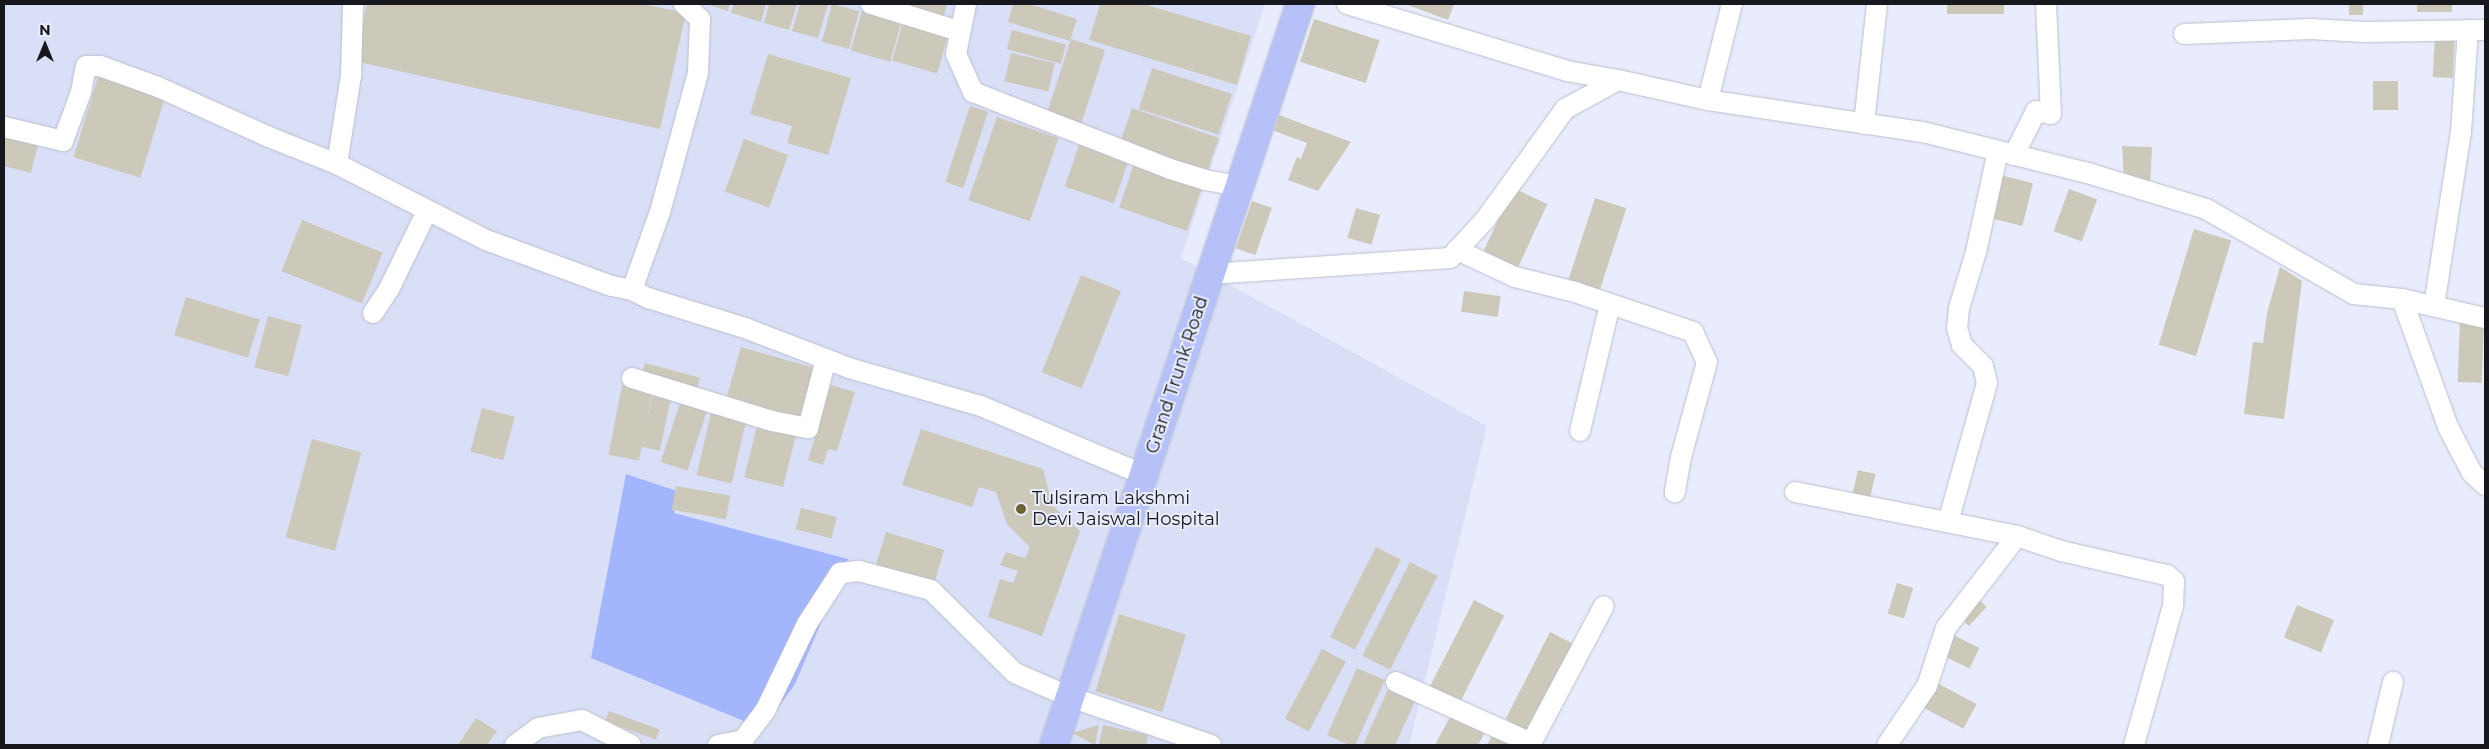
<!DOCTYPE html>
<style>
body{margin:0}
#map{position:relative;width:2489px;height:749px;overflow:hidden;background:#e8ecfc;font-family:Montserrat,sans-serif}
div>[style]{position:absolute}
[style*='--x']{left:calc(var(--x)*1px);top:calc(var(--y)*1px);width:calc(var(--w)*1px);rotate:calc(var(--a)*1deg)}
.built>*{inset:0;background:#d9dff6}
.water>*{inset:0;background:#a3b5fd}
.building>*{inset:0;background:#cdc9ba;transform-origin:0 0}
.roads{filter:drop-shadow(0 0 1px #bbbfcd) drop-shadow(0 0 1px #bbbfcd)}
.street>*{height:20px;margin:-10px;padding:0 10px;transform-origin:10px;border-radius:10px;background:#fff}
.primary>*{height:28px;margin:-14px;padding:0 14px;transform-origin:14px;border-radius:14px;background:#b6c1f9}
.dots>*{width:14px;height:14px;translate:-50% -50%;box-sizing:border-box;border:2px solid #e8ecfc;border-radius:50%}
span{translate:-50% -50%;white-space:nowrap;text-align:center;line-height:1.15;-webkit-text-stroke:4px #e8ecfc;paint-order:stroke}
.street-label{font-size:18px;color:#16181d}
.poi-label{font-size:18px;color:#16181d}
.left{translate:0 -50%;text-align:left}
.frame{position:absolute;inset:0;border:5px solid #16181d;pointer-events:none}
.north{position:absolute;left:20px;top:20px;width:50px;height:50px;-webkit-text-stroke:4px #e8ecfc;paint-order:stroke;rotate:0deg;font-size:14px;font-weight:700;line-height:20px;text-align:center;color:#16181d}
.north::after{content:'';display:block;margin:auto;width:18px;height:22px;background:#16181d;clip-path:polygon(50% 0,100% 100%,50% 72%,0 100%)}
</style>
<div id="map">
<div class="built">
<i style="clip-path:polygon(4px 4px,1265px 4px,1181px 258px,1487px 426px,1409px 745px,4px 745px)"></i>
</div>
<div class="water">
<i style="clip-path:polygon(626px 474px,677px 491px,674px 513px,848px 559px,795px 684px,763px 729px,591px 658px)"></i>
</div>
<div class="building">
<i style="clip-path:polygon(367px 4px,643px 4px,686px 13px,660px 129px,354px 61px)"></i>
<i style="clip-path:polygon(706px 4px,730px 4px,728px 11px)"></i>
<i style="clip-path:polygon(734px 4px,766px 4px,761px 22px,731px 13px)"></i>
<i style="clip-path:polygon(769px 4px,797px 4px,789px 30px,764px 23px)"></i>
<i style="clip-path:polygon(800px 4px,828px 4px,818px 38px,792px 31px)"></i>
<i style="left:832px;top:4px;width:28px;height:39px;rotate:15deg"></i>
<i style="clip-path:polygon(890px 4px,947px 4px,943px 19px)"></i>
<i style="clip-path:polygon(1013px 4px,1029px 4px,1077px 19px,1070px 41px,1008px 22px)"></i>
<i style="clip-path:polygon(1100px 4px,1144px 4px,1251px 36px,1237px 85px,1089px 40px)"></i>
<i style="clip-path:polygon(1405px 4px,1454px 4px,1448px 20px)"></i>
<i style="left:1947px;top:4px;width:57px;height:10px"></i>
<i style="left:2349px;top:4px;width:14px;height:11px"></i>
<i style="left:2417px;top:4px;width:35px;height:8px"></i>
<i style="left:862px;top:11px;width:41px;height:41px;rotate:16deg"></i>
<i style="left:1314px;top:19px;width:69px;height:45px;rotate:18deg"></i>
<i style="left:903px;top:22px;width:47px;height:40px;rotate:16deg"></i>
<i style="left:1012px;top:30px;width:56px;height:20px;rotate:15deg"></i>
<i style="left:2435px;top:34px;width:20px;height:43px;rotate:3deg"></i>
<i style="left:1071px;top:39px;width:36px;height:77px;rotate:18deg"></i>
<i style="left:1011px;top:53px;width:45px;height:29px;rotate:13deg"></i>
<i style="clip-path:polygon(768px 54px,851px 78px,828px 155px,787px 143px,792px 126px,750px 114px)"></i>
<i style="left:1152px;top:68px;width:84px;height:43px;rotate:18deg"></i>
<i style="left:98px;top:77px;width:70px;height:84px;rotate:17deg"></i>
<i style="left:2373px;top:81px;width:25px;height:29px"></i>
<i style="left:970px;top:106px;width:19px;height:80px;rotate:18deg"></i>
<i style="left:1132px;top:108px;width:92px;height:40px;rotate:19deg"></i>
<i style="clip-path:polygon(1279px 115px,1351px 142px,1318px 191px,1288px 180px,1297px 157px,1301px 159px,1307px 143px,1274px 131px)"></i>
<i style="left:997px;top:117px;width:65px;height:88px;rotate:19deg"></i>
<i style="clip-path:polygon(4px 135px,38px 144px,31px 173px,4px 166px)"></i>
<i style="left:744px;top:139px;width:47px;height:56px;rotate:20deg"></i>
<i style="left:1080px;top:142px;width:52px;height:47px;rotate:19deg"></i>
<i style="clip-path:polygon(2122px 146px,2152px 147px,2150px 188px,2124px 179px)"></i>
<i style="left:1134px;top:164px;width:72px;height:46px;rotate:19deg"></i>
<i style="left:2000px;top:175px;width:34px;height:44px;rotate:14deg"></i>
<i style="left:1513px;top:188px;width:38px;height:74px;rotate:25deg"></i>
<i style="left:2069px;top:189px;width:30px;height:45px;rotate:20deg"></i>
<i style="left:1595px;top:198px;width:33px;height:91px;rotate:18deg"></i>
<i style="left:1252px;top:201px;width:21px;height:50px;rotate:19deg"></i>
<i style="left:1356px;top:208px;width:25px;height:31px;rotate:16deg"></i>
<i style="left:302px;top:220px;width:87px;height:55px;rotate:22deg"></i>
<i style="left:2194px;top:229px;width:39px;height:121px;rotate:17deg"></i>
<i style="clip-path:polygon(2280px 267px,2302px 281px,2284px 419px,2244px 414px,2253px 342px,2263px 343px,2267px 313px)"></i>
<i style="left:1081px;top:275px;width:43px;height:105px;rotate:22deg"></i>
<i style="left:1464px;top:291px;width:37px;height:21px;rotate:8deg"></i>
<i style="left:186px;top:297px;width:77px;height:40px;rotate:17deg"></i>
<i style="left:268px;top:316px;width:35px;height:53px;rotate:15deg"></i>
<i style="left:2460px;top:317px;width:24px;height:65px;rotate:2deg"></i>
<i style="left:741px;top:347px;width:81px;height:53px;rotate:16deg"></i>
<i style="left:645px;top:363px;width:57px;height:15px;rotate:15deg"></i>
<i style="left:622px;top:385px;width:31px;height:71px;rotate:11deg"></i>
<i style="clip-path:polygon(831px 385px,855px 392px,837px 451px,828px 449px,823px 465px,808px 460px)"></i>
<i style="left:652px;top:396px;width:19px;height:52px;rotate:12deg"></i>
<i style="left:680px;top:403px;width:28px;height:62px;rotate:18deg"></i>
<i style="left:482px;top:408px;width:34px;height:45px;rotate:15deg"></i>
<i style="left:711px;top:413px;width:36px;height:64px;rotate:13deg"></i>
<i style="left:757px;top:426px;width:40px;height:53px;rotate:14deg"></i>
<i style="clip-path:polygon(921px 429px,1043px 469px,1053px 506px,1080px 531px,1042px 636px,988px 617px,1000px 579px,1013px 583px,1018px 571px,1000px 565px,1006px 552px,1025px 558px,1030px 547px,1007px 524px,996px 492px,979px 487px,972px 507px,902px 485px)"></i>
<i style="left:312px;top:439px;width:51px;height:102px;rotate:15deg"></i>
<i style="left:1858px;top:470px;width:18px;height:26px;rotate:13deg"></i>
<i style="left:676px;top:486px;width:55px;height:24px;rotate:10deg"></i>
<i style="left:801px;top:508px;width:37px;height:22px;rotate:14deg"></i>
<i style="left:886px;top:532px;width:61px;height:42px;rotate:17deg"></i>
<i style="left:1376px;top:547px;width:28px;height:101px;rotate:27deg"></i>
<i style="left:1410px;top:562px;width:31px;height:105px;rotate:27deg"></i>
<i style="left:1897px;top:583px;width:17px;height:32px;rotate:17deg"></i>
<i style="left:1975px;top:596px;width:16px;height:26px;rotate:43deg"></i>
<i style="left:1474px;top:600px;width:34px;height:97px;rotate:27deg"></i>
<i style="left:2297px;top:605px;width:40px;height:35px;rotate:22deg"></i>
<i style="left:1119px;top:614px;width:70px;height:81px;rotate:17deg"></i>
<i style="left:1550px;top:632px;width:27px;height:98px;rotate:27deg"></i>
<i style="left:1949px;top:633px;width:34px;height:23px;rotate:26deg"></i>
<i style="left:1322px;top:649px;width:27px;height:79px;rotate:28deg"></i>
<i style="clip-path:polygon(1357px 668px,1385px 680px,1355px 745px,1349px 745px,1327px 735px)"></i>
<i style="left:1935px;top:682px;width:47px;height:28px;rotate:28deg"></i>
<i style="clip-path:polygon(1390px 685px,1417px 697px,1395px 745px,1363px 745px)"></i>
<i style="left:609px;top:711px;width:54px;height:11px;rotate:20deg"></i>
<i style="clip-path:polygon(1451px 715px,1485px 732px,1478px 745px,1435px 745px)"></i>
<i style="clip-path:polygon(476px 718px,497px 731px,487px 745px,458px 745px)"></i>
<i style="clip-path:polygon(1099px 725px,1095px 745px,1072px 733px)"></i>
<i style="clip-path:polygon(1103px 725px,1148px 735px,1146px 745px,1099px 744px)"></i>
<i style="clip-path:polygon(1493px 734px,1514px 745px,1487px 745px)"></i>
</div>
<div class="roads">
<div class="street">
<i style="--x:871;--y:4;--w:92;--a:17.1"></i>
<i style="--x:966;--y:4;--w:51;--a:101.3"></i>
<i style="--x:956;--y:54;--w:42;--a:65.9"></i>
<i style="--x:973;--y:92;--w:212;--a:21.3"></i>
<i style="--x:1170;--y:169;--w:37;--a:17"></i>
<i style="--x:1205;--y:180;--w:36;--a:10"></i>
<i style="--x:1347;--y:4;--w:230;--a:16.9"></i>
<i style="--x:1567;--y:71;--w:52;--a:10"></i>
<i style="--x:2184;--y:34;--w:126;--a:-2.3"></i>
<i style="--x:2310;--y:29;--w:54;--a:3.2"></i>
<i style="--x:2364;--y:32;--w:121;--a:-0.9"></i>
<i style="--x:1708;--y:100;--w:99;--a:-76"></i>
<i style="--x:1864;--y:124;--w:121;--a:-83.8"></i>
<i style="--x:4;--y:127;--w:61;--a:13.3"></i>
<i style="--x:63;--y:141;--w:52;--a:-69.8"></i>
<i style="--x:81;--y:92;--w:26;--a:-79"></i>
<i style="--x:86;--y:66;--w:14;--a:0"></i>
<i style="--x:100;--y:66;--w:62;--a:19.9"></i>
<i style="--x:158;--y:87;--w:122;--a:24.2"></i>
<i style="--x:269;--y:137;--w:73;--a:21.7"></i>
<i style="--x:337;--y:164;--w:167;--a:27"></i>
<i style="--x:486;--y:240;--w:134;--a:20.1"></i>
<i style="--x:612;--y:286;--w:20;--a:11"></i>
<i style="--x:632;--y:290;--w:18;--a:27"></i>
<i style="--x:648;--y:298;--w:102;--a:17.2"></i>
<i style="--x:745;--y:328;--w:111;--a:21"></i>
<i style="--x:849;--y:368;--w:137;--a:16.1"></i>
<i style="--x:981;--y:406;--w:177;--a:22.9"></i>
<i style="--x:2014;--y:155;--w:49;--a:-63.4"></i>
<i style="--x:2036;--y:111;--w:15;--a:11"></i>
<i style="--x:2051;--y:114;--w:110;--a:-92.6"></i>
<i style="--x:337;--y:164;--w:89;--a:-81"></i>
<i style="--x:351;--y:76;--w:72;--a:-88.4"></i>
<i style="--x:1457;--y:250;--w:64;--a:25"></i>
<i style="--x:1515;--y:277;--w:62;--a:14"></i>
<i style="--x:1575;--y:292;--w:125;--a:18.7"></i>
<i style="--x:1693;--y:332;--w:33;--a:65"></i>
<i style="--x:1707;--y:362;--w:98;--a:105.3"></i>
<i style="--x:1681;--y:457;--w:36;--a:100"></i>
<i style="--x:1210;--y:274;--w:241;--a:-3.8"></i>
<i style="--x:1450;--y:258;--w:52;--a:-47.4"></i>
<i style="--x:1485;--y:220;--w:137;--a:-54.2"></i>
<i style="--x:1565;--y:109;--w:60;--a:-28.7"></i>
<i style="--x:1618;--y:80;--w:92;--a:12.5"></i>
<i style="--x:1708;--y:100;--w:217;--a:8.5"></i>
<i style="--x:1923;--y:132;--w:173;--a:14"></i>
<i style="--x:2091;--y:174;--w:120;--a:16.9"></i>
<i style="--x:2206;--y:209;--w:171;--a:29.9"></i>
<i style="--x:2354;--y:294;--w:48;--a:5.9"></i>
<i style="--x:2402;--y:299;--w:85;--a:12.9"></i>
<i style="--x:632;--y:290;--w:83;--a:-70.3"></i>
<i style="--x:660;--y:212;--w:144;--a:-74.7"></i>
<i style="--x:698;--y:73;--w:54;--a:-87.9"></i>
<i style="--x:700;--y:19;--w:22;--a:-137"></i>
<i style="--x:2402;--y:299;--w:136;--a:70.2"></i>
<i style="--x:2448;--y:427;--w:52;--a:62.4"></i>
<i style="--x:2472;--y:473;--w:18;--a:43"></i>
<i style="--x:2434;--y:306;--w:176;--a:-81.2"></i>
<i style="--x:2461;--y:132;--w:102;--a:-86.1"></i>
<i style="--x:373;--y:313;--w:29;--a:-56"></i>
<i style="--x:389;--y:289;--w:87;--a:-64"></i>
<i style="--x:632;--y:378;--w:146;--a:17.1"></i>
<i style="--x:772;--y:421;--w:37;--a:11"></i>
<i style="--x:808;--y:428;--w:71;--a:-75.4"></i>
<i style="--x:1580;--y:431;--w:130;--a:-76.7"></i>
<i style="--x:1795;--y:492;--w:226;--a:11.2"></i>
<i style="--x:2017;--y:536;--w:46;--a:18.8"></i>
<i style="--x:2061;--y:551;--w:109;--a:12.8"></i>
<i style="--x:2167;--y:575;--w:9;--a:41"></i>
<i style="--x:2174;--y:581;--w:25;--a:92"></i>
<i style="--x:2173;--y:606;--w:144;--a:105.7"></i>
<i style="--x:1948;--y:522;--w:144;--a:-74.3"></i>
<i style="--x:1987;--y:383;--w:17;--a:-103"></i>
<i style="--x:1983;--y:366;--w:30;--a:-135"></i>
<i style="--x:1962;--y:345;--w:18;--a:-106"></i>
<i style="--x:1957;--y:328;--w:20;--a:-84"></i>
<i style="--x:1959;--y:308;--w:59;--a:-73.1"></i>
<i style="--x:1976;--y:252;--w:103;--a:-77.7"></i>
<i style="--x:1396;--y:682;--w:148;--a:24.3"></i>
<i style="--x:515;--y:745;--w:29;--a:-36"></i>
<i style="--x:538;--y:728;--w:45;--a:-10.3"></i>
<i style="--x:582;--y:720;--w:55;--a:27"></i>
<i style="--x:718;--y:745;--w:25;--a:-11"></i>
<i style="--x:743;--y:740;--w:36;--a:-53"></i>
<i style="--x:765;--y:711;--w:97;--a:-64.2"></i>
<i style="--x:807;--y:624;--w:61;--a:-57.1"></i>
<i style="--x:840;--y:573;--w:19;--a:-6"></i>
<i style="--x:859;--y:571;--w:74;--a:14.8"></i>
<i style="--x:931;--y:590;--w:118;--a:44.7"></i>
<i style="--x:1015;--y:673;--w:60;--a:23.6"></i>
<i style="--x:1070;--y:697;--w:149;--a:18.8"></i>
<i style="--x:1530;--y:745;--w:157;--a:-62"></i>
<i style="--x:1887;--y:745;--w:71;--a:-55.9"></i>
<i style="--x:1927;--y:686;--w:61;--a:-71.9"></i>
<i style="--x:1946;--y:628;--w:116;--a:-52.3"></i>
<i style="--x:2378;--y:745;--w:65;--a:-76.6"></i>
</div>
<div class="primary">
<i style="--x:1054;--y:745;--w:781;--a:-71.63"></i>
</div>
</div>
<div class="dots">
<i style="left:1021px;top:509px;background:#6d612e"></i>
</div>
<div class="street-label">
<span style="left:1177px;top:375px;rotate:-72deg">Grand Trunk Road</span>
</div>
<div class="poi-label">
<span class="left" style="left:1032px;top:509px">Tulsiram Lakshmi<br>Devi Jaiswal Hospital</span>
</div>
<div class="frame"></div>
<div class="north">N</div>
</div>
